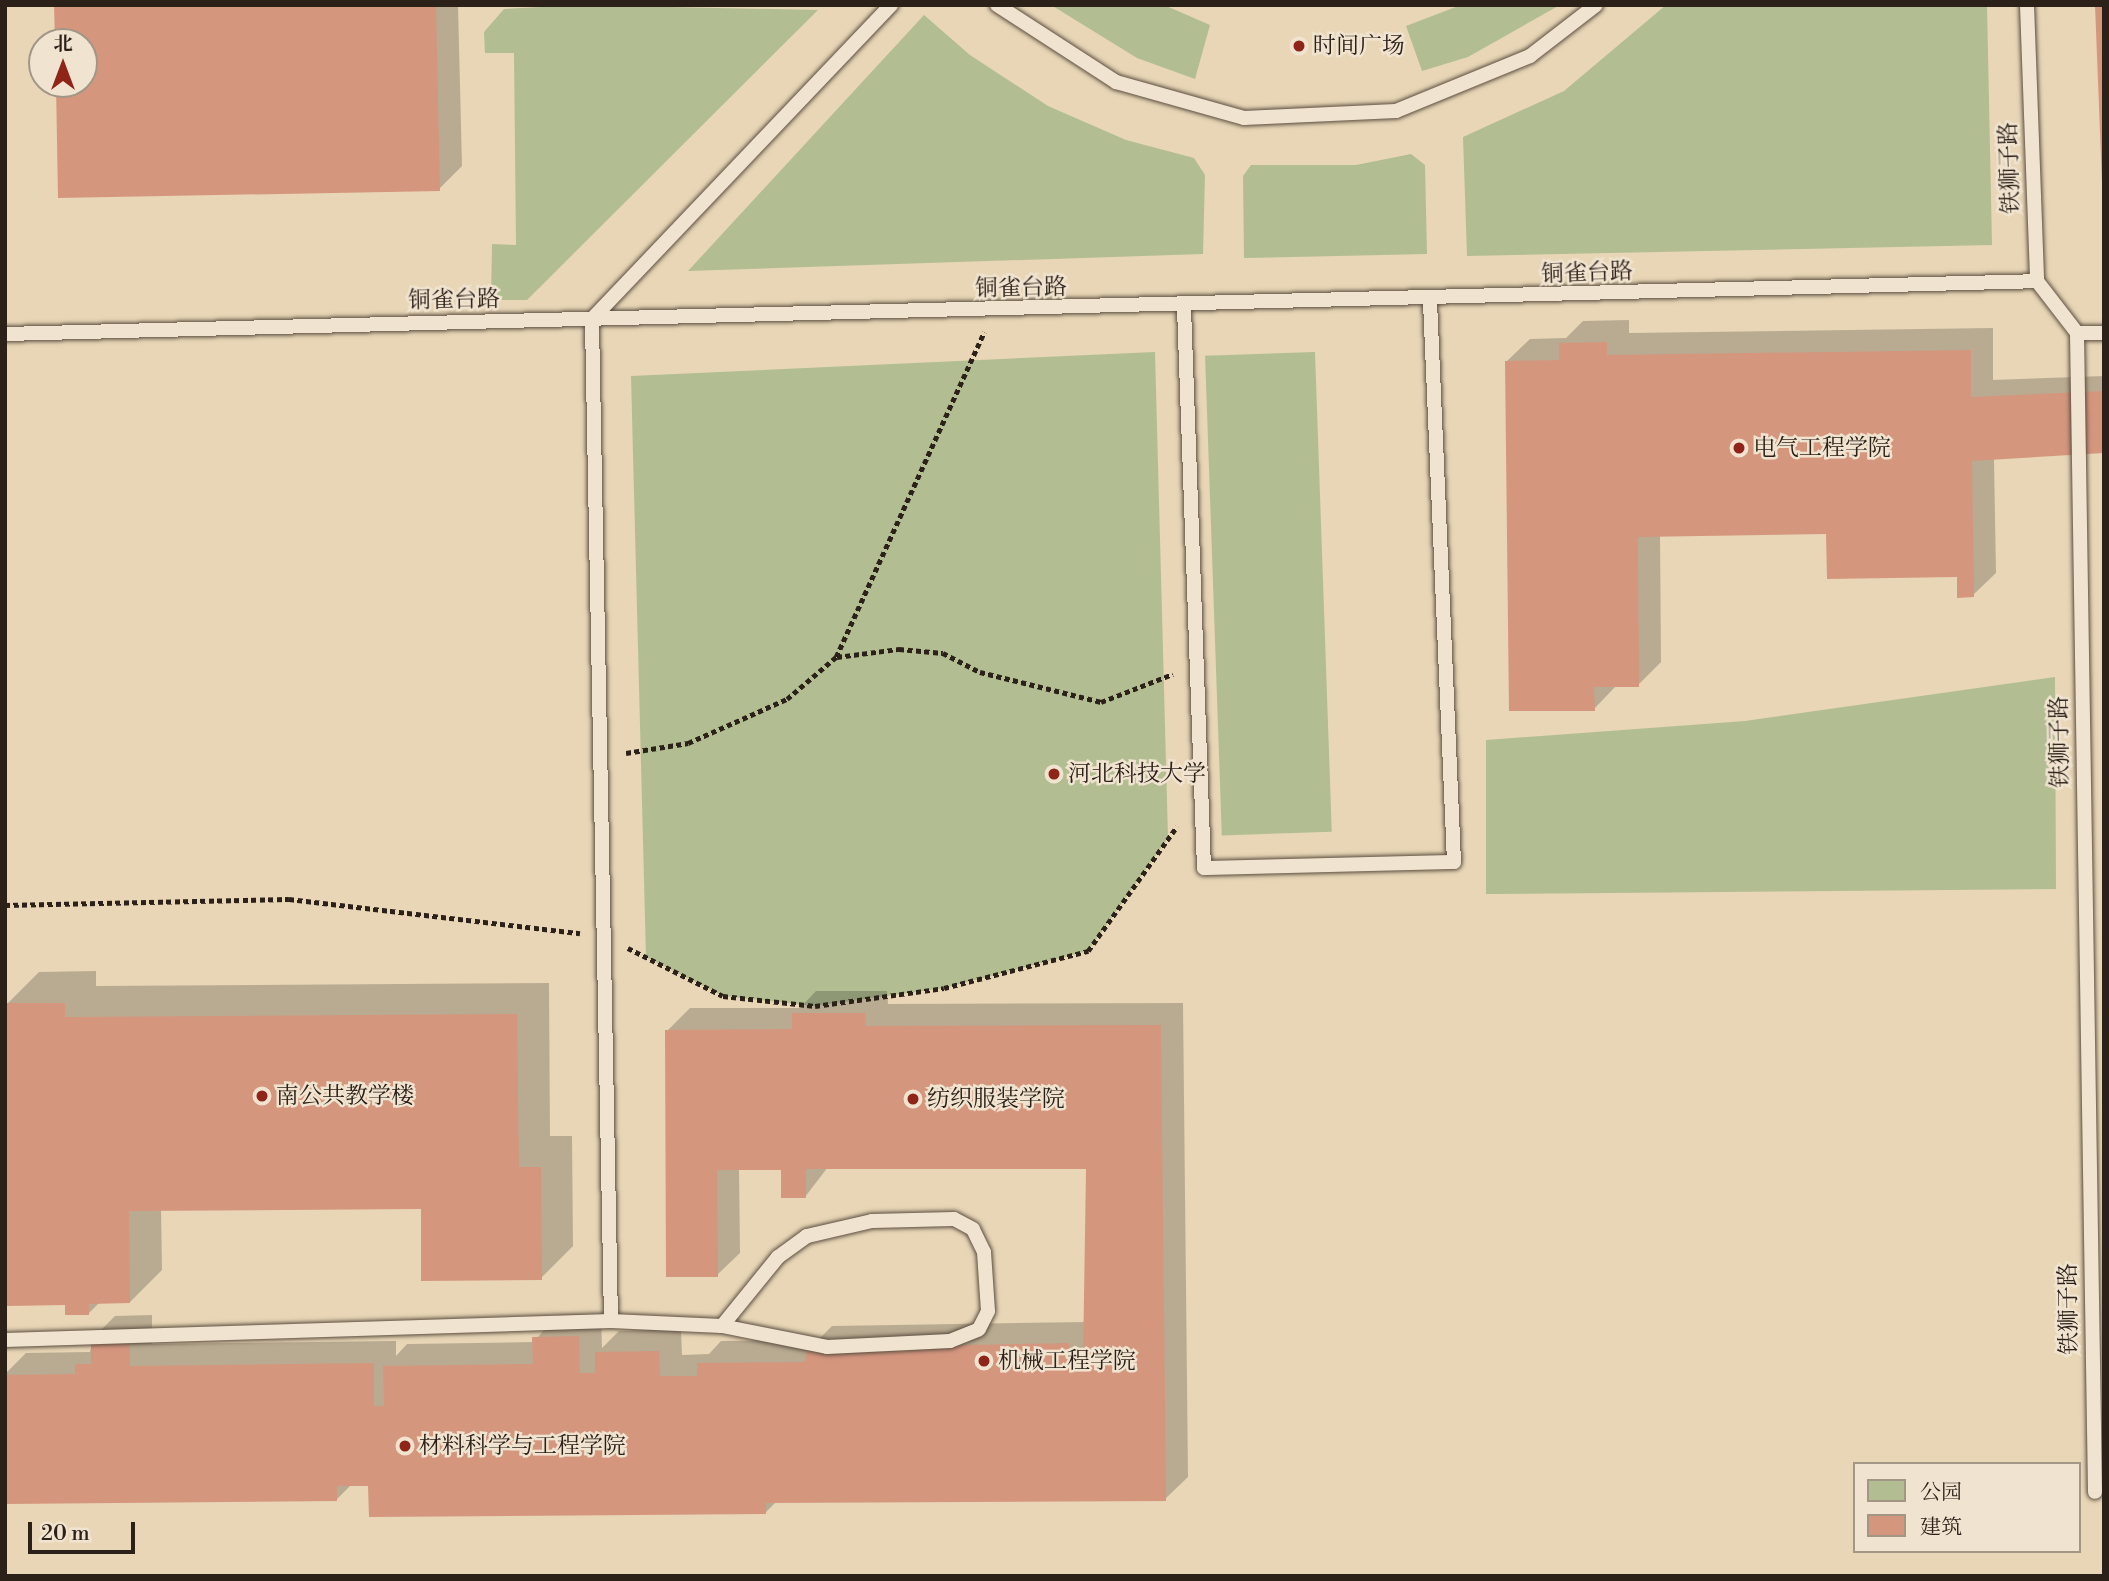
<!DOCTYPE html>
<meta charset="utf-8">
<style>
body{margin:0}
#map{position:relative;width:2109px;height:1581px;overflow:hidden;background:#e8d6b6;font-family:"Libre Bodoni","Noto Serif SC",serif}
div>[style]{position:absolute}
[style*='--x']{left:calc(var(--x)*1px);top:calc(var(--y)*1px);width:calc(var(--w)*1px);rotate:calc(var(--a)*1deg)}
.green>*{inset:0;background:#b2be91;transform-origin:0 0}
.shadow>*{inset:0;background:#0003}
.building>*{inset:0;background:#d5967e}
.path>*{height:4.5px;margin-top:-2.25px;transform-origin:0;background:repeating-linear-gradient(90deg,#2c2119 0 5px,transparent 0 8.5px)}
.roads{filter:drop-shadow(0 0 2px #5b4e40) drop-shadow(0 0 2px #5b4e40)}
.service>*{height:14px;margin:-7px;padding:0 7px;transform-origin:7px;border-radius:7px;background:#f0e4d0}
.dots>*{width:19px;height:19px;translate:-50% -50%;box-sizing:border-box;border:4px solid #f0e4d0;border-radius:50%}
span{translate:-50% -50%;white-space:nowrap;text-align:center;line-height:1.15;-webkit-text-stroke:5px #f0e4d0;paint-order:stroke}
.poi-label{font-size:23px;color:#2c2119}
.left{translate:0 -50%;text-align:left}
.street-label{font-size:23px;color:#2c2119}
.frame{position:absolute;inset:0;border:7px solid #2c2119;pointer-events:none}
.legend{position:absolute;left:1853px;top:1462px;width:228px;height:91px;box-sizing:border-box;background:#f0e4d0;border:2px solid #a29687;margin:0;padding:9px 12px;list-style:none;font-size:21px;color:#2c2119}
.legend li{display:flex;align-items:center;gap:14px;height:35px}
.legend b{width:35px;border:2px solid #a29687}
.north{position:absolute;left:28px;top:28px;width:70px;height:70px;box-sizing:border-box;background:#f0e4d0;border:2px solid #a29687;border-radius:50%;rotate:0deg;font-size:19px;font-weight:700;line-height:28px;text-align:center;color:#2c2119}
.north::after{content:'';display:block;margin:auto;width:24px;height:32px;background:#8f2418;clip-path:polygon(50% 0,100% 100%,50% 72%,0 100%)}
.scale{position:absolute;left:28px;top:1522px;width:107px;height:32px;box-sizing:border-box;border:4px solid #2c2119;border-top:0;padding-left:9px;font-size:21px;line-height:24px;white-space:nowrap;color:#2c2119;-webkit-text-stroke:5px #f0e4d0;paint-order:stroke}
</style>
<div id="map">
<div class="green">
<i style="clip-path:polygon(576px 5px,818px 10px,527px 300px,491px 300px,492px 244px,516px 245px,514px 53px,485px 53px,484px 32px,504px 9px)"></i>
<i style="clip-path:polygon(1051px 5px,1164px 5px,1210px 25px,1195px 79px,1137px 58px)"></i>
<i style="clip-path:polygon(1461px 5px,1560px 5px,1468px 57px,1422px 71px,1406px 26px)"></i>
<i style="clip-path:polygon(1666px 5px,1987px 5px,1992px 245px,1467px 256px,1463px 137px,1564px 91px)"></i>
<i style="clip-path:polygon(924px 15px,970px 55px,1048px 106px,1126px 140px,1194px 158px,1205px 175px,1203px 254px,688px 271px)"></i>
<i style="clip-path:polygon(1411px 154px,1425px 165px,1427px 254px,1244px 258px,1243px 176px,1251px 165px,1356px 165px)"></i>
<i style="clip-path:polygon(1155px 352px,1168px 838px,1088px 951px,944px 988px,815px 1006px,723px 996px,646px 957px,631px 376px)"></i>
<i style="left:1315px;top:352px;width:480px;height:110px;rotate:88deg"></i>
<i style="clip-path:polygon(2055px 677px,2056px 889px,1486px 894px,1486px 740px,1745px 721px)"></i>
</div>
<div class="shadow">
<i style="clip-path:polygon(56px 5px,458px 5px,462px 166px,439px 189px,57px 84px,84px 84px,84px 42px,57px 42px)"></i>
<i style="clip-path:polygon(1629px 320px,1629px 333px,1993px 328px,1993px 380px,2104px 376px,2104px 451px,1994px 458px,1996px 573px,1973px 595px,1958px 576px,1828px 533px,1660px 535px,1661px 662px,1638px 685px,1616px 686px,1594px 709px,1507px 361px,1530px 339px,1566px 338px,1583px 321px)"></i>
<i style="clip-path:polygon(96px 971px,96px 986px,549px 983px,550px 1136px,572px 1136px,573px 1246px,541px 1278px,423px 1207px,161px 1209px,162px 1270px,130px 1302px,100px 1302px,88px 1314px,66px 1303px,7px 1004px,39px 972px)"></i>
<i style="clip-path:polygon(816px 991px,887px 991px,888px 1004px,1183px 1003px,1188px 1477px,1165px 1499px,776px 1502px,766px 1512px,370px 1484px,352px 1484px,337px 1499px,5px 1502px,5px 1374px,26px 1353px,90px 1352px,93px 1338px,115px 1316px,152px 1315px,152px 1344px,396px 1341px,396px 1356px,407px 1344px,534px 1342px,556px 1315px,601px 1314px,602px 1348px,619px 1331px,681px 1329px,682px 1355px,709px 1354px,721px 1341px,818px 1340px,832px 1326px,1085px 1322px,1088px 1167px,828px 1167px,805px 1197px,782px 1168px,739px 1168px,740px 1253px,717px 1275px,667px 1031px,690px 1008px,800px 1008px)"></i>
</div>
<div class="building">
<i style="clip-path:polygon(54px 5px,436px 5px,440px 191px,58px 198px,56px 84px,84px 84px,84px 42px,55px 42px)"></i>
<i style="clip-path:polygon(2095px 5px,2104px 5px,2104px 183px,2102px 183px)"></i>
<i style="clip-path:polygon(1607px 342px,1607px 355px,1971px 350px,1971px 397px,2104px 391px,2104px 453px,1972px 461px,1974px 597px,1957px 598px,1957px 577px,1827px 579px,1826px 534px,1638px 537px,1639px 687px,1594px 687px,1595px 711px,1509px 711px,1505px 361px,1559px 360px,1559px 343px)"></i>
<i style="clip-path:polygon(5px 1003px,65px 1003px,65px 1017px,517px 1014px,519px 1167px,541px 1167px,542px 1280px,421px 1281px,421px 1209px,129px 1211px,130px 1303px,89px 1304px,89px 1315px,65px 1315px,65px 1305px,7px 1306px)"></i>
<i style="clip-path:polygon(792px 1013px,865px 1013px,866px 1026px,1161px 1025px,1166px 1501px,766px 1503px,766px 1514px,369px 1517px,368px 1486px,337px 1486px,337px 1501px,5px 1504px,5px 1375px,75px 1374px,75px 1364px,91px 1364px,91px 1338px,130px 1337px,130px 1366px,374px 1363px,374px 1406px,384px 1406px,383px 1366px,533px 1364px,532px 1337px,579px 1336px,580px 1373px,595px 1373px,595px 1352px,659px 1351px,660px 1376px,697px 1376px,697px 1363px,804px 1362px,808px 1348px,1069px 1343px,1070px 1360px,1083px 1360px,1086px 1169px,806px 1169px,806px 1198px,781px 1198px,781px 1170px,717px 1170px,718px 1277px,666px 1277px,665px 1030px,792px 1029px)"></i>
</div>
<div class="path">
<i style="--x:837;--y:657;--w:63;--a:-7.4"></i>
<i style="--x:899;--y:649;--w:44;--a:5.2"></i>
<i style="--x:943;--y:653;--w:42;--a:27.2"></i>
<i style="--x:980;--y:672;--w:125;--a:13.9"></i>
<i style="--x:1101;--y:702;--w:77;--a:-21.3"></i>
<i style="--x:626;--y:753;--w:63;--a:-9.2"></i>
<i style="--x:688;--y:743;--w:108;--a:-24"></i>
<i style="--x:787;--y:699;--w:65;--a:-40.6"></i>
<i style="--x:836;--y:657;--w:357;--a:-65.5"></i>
<i style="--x:5;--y:905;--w:284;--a:-1.2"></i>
<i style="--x:289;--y:899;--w:293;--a:6.7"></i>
<i style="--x:628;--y:948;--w:106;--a:26.8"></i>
<i style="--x:723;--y:996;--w:93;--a:6.2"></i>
<i style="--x:815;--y:1006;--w:130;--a:-7.9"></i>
<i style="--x:944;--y:988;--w:149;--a:-14.4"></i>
<i style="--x:1088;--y:951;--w:153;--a:-54.5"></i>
</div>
<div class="roads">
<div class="service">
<i style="--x:997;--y:5;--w:142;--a:32.9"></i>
<i style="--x:1116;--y:82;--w:133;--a:15.7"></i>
<i style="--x:1244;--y:118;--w:152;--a:-2.6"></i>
<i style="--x:1396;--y:111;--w:145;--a:-22.3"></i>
<i style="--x:1530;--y:56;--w:83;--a:-37.7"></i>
<i style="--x:2027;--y:5;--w:276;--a:87.9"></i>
<i style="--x:2037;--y:281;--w:66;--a:52.4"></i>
<i style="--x:2077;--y:333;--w:1159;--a:89.11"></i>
<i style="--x:1184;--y:307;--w:561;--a:87.96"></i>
<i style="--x:1204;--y:868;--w:250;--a:-1.4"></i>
<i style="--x:1454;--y:862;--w:563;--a:-92.45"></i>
<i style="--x:2077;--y:333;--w:27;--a:0"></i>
<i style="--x:5;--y:334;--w:2033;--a:-1.49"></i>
<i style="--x:611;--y:1321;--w:1002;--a:-91.09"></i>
<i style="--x:592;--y:319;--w:434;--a:-46.4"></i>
<i style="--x:5;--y:1340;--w:606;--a:-1.8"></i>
<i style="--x:611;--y:1321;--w:111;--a:2.6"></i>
<i style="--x:722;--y:1326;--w:107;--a:11.3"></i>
<i style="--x:827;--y:1347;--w:123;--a:-2.8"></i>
<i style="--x:950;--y:1341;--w:31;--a:-22"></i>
<i style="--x:979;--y:1329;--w:20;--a:-63"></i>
<i style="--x:988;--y:1311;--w:59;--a:-93.9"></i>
<i style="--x:984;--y:1252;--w:25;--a:-116"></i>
<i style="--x:973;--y:1229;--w:21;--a:-152"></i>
<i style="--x:954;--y:1219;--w:82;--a:178.6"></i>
<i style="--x:872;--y:1221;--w:67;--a:167"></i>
<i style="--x:807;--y:1236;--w:36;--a:144"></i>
<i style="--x:778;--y:1257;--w:89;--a:129.1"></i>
</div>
</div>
<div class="dots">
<i style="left:1299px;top:46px;background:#8f2418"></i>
<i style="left:1739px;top:448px;background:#8f2418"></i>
<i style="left:1054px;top:774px;background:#8f2418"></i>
<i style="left:262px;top:1096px;background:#8f2418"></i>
<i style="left:913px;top:1099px;background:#8f2418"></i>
<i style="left:984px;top:1361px;background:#8f2418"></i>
<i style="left:405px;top:1446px;background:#8f2418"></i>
</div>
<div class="poi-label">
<span class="left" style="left:1313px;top:46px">时间广场</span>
<span class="left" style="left:1753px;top:448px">电气工程学院</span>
<span class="left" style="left:1068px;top:774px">河北科技大学</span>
<span class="left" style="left:276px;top:1096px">南公共教学楼</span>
<span class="left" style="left:927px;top:1099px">纺织服装学院</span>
<span class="left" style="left:998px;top:1361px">机械工程学院</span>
<span class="left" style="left:419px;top:1446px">材料科学与工程学院</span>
</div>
<div class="street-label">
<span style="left:2010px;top:168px;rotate:-92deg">铁狮子路</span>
<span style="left:1587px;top:273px;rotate:-2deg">铜雀台路</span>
<span style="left:1021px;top:288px;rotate:-1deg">铜雀台路</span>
<span style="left:454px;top:300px;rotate:-1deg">铜雀台路</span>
<span style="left:2060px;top:742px;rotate:-91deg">铁狮子路</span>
<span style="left:2069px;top:1309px;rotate:-91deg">铁狮子路</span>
</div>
<div class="frame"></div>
<ul class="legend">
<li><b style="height:19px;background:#b2be91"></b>公园</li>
<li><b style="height:19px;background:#d5967e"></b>建筑</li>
</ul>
<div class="north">北</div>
<div class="scale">20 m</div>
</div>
